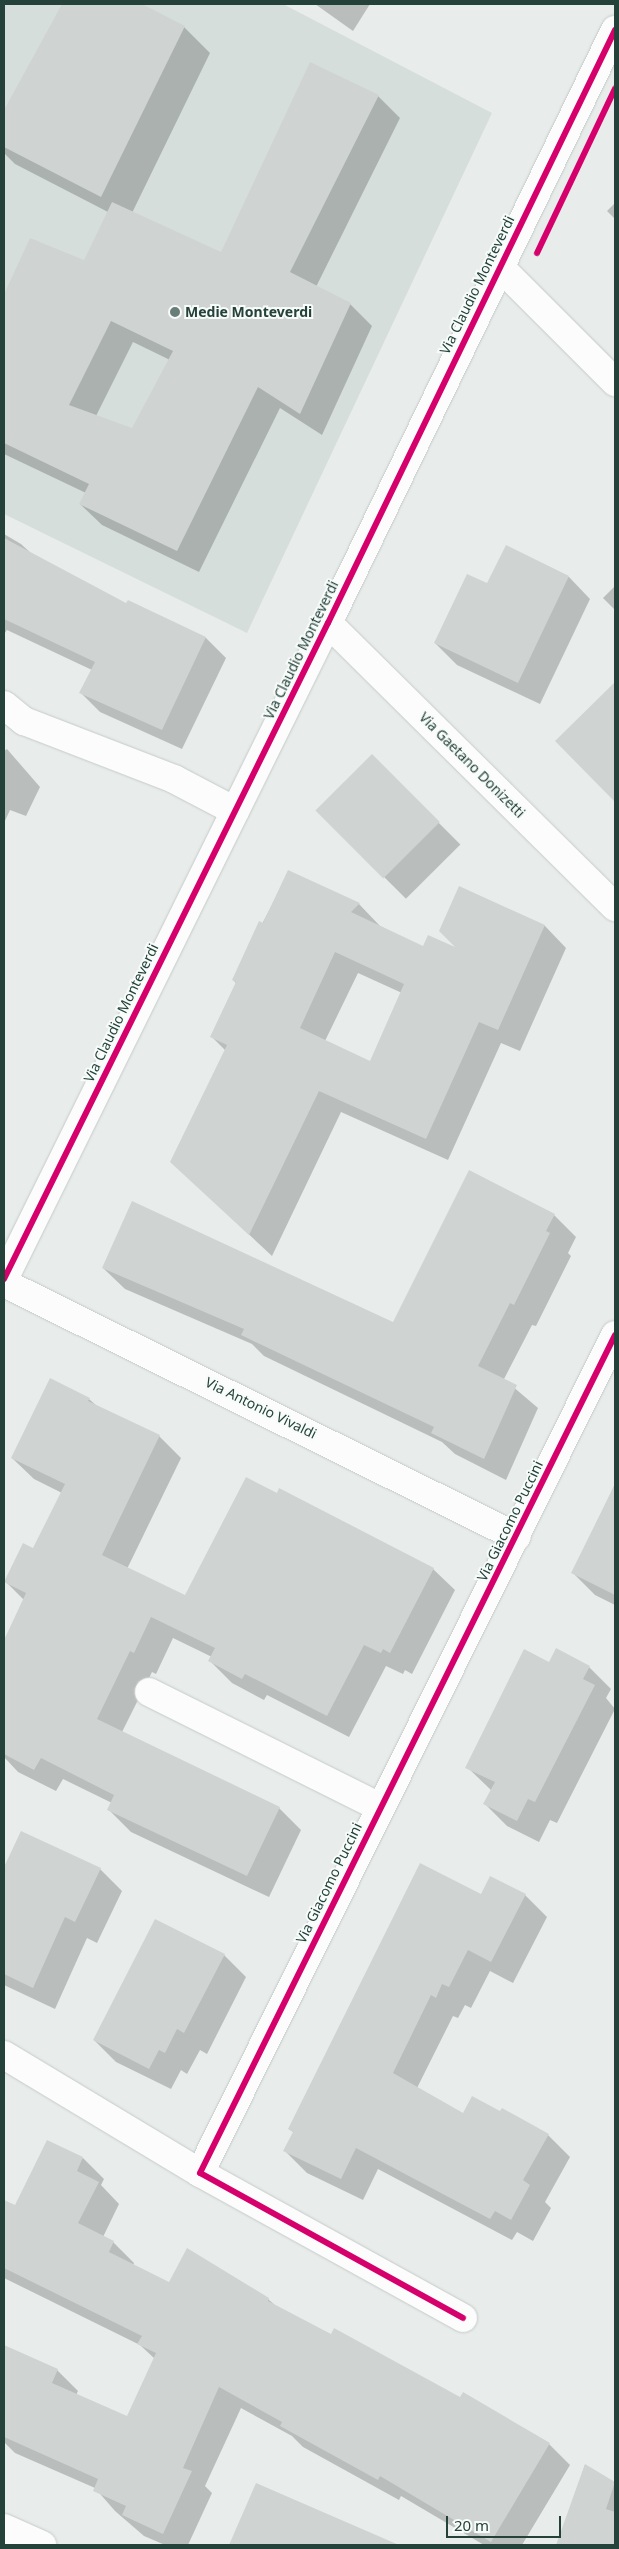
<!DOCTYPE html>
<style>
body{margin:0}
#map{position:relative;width:619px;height:2549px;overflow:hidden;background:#e8edeb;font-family:"Noto Sans",sans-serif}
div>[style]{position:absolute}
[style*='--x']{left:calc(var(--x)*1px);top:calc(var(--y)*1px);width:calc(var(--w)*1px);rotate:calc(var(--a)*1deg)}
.built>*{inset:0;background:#d6dedb}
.shadow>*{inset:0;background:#0003;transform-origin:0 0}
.building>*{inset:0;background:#cfd4d2;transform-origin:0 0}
.roads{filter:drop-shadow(0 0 1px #c5cac8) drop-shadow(0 0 1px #c5cac8)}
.street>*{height:28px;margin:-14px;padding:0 14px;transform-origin:14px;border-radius:14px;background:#fcfcfc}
.cycleway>*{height:6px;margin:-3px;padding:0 3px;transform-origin:3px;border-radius:3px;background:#d6006c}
.dots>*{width:14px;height:14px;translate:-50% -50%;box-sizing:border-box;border:2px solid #f7fbf9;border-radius:50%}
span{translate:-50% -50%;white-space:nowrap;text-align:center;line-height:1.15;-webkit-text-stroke:4px #f7fbf9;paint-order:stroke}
.street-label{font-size:14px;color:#24423a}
.poi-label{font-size:14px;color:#24423a;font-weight:700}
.left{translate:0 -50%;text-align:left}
.frame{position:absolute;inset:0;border:5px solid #24423a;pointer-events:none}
.scale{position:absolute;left:446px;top:2516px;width:115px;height:22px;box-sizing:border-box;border:2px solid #24423a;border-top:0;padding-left:6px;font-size:15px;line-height:18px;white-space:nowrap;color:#24423a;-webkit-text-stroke:4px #f7fbf9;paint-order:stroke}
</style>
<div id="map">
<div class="built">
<i style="clip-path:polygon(4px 4px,283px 4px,492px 113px,247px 633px,4px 514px)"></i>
</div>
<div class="shadow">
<i style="clip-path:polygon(evenodd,63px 4px,140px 4px,184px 27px,210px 53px,132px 213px,222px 254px,378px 96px,400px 118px,316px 287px,350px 304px,372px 326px,322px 435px,280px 408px,199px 572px,102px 525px,80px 504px,86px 493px,4px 454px,4px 297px,31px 239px,85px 262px,108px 212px,15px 164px,4px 153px,4px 112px,63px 4px,133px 342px,170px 360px,132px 430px,96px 416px,133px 342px)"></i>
<i style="clip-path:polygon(315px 4px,370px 4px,353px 31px)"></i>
<i style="clip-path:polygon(615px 203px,615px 219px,607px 211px)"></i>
<i style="clip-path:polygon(4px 534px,21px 544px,33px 555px,127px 605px,128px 601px,206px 638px,226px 658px,182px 749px,100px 712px,80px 692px,92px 670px,7px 630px,4px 634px)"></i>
<i style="clip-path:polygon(569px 577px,590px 599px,540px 704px,457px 665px,435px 643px,488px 585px)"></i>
<i style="clip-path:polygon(615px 586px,615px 610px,603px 598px)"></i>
<i style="clip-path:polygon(615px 684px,615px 800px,557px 741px)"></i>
<i style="clip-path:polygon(7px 749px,40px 787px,26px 816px,10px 810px,4px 823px,4px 751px)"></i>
<i style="left:372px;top:756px;width:125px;height:77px;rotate:45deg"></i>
<i style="clip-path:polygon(evenodd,289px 872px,359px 904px,380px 926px,423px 948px,460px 951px,459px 888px,545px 926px,566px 948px,520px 1051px,501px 1043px,448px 1160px,341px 1112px,272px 1256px,194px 1183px,226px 1051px,211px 1036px,236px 983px,233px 980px,289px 872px,358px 973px,402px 993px,371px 1062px,325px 1041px,358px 973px)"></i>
<i style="clip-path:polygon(554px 1215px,576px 1237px,568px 1253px,571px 1256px,536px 1326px,532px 1325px,504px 1379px,538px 1408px,506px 1480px,455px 1454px,442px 1442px,264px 1356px,252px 1344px,125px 1289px,103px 1268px,393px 1324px)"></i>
<i style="clip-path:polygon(89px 1399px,98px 1407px,159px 1436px,181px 1458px,127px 1569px,186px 1597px,433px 1569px,455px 1590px,412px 1674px,405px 1670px,403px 1674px,386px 1666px,349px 1737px,267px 1695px,264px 1700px,232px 1683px,210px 1661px,212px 1657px,173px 1638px,156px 1674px,152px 1672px,122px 1732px,279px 1808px,301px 1830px,269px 1897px,131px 1832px,109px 1810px,112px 1803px,63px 1779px,56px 1791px,18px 1772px,4px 1757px,4px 1643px,24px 1600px,6px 1582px,33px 1549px,62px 1493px,34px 1479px,12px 1458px)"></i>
<i style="clip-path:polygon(615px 1484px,615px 1605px,595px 1595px,573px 1573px)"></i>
<i style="clip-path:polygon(550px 1663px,589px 1667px,611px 1689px,606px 1698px,615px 1709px,557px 1823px,550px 1820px,539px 1842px,507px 1826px,485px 1804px,492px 1791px,467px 1767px)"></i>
<i style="clip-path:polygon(21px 1832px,100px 1869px,122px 1891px,97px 1943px,87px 1938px,55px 2009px,4px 1985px,4px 1870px)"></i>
<i style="clip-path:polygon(525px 1895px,547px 1917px,513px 1983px,490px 1971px,471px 2008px,465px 2005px,458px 2018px,453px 2016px,417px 2088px,464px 2114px,548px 2135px,570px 2157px,545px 2202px,551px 2208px,533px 2241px,517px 2232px,512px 2240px,378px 2169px,363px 2200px,307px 2173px,285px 2151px,294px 2133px,289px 2129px,482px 1896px)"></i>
<i style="clip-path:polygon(224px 1955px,246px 1977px,207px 2054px,200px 2050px,187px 2074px,181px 2070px,171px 2089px,116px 2062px,94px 2040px)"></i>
<i style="clip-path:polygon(83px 2158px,104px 2179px,101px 2185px,119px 2204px,103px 2237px,113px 2242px,134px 2263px,133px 2266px,170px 2284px,268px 2299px,277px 2307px,331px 2336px,549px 2444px,570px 2465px,522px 2545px,484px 2545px,401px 2496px,399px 2500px,303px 2447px,292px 2436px,241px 2408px,205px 2486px,212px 2493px,188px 2545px,165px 2545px,144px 2536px,115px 2511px,95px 2488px,15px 2453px,4px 2442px,4px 2347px,57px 2370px,78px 2391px,76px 2395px,128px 2418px,155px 2359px,140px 2345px,4px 2278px,4px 2201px,15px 2207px)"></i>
<i style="clip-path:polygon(585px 2465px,615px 2483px,615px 2545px,557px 2545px)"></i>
<i style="clip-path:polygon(257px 2484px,357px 2528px,374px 2545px,230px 2545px)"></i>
</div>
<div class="building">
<i style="clip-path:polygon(62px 4px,142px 4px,185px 26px,101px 197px,4px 147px,4px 110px)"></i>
<i style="clip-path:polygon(evenodd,310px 62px,379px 95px,290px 272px,351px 303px,300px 414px,258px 387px,177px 551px,79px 504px,89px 484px,4px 443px,4px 294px,30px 238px,84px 260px,112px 202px,221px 252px,310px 62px,111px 321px,173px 351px,132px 428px,69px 405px,111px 321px)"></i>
<i style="clip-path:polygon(4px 538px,126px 603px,128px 600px,206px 637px,162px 730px,79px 693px,95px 662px,4px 619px)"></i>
<i style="clip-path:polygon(506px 545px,569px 576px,518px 683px,434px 643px,467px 574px,487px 583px)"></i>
<i style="clip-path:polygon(615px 682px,615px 802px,555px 741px)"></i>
<i style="left:372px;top:754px;width:96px;height:80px;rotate:45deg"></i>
<i style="clip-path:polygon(evenodd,288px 870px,360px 903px,351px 912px,423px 946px,428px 935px,455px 947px,439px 931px,459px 886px,545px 925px,498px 1030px,479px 1022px,426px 1139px,319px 1091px,249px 1235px,170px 1162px,227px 1045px,210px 1037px,236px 982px,232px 980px,259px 921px,263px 923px,288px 870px,335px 952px,404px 984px,370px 1061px,300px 1028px,335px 952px)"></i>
<i style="clip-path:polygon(469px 1170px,555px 1214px,546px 1231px,550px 1233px,514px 1305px,510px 1303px,478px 1366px,517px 1385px,484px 1459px,431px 1433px,434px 1427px,241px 1335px,244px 1329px,102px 1268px,132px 1201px,393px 1322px)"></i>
<i style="clip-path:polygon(50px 1378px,90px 1398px,88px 1401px,160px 1435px,102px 1555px,185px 1595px,246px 1477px,277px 1493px,279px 1488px,434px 1568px,390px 1653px,383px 1649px,381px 1653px,364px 1645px,327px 1716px,245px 1674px,242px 1679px,208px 1661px,215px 1648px,151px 1617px,134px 1653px,130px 1651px,97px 1719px,280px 1807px,247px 1876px,107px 1810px,114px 1795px,41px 1758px,34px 1770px,4px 1754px,4px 1640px,26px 1593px,4px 1582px,23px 1543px,33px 1548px,65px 1484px,11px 1458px)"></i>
<i style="clip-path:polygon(615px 1484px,615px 1595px,571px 1573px)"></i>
<i style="clip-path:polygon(556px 1648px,590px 1666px,583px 1679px,595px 1685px,535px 1802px,528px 1799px,517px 1821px,483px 1804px,495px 1782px,465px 1768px,524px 1649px,549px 1662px)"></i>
<i style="clip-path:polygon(21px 1831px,101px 1868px,75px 1922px,65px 1917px,33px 1988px,4px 1974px,4px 1867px)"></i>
<i style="clip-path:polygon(420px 1863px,481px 1894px,490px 1876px,526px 1894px,491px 1962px,468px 1950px,449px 1987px,442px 1984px,436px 1998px,431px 1995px,393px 2073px,463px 2113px,472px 2096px,500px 2111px,502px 2108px,549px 2134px,523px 2180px,530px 2185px,511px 2220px,495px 2211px,490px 2219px,356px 2148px,341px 2179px,283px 2151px,293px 2132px,288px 2129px)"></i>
<i style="clip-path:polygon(155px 1919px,225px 1954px,184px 2033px,177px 2029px,165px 2053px,159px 2050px,149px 2069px,93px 2040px)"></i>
<i style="clip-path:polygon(47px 2140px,83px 2157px,77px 2171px,99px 2182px,78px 2223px,114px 2241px,109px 2252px,169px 2282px,187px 2248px,269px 2298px,268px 2301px,331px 2334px,334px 2328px,460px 2397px,463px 2392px,550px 2443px,491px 2542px,380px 2476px,378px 2480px,280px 2426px,282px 2422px,219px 2387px,183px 2468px,192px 2471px,163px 2534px,122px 2515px,126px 2506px,93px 2491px,98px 2479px,4px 2437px,4px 2345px,58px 2369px,52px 2383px,127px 2416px,156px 2353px,137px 2344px,142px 2336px,4px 2268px,4px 2200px,15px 2205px)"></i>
<i style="clip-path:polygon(585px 2464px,615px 2482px,606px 2509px,615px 2512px,615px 2545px,556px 2545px)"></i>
<i style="clip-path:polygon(256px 2483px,399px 2545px,229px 2545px)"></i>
</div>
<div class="roads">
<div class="street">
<i style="--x:500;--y:267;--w:163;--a:45"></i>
<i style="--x:328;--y:623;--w:404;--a:44.7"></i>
<i style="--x:4;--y:705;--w:26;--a:39"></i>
<i style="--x:24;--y:721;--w:161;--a:21.1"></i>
<i style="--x:174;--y:779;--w:69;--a:27.7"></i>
<i style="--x:4;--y:1279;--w:732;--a:-63.72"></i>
<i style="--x:328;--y:623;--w:659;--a:-64.17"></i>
<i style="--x:4;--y:1283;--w:572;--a:26.34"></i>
<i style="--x:149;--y:1692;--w:258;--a:26.5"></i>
<i style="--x:4;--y:2055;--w:229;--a:31"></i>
<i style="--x:463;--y:2318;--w:300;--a:-151.1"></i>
<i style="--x:200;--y:2173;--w:935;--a:-63.65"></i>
<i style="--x:4;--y:2528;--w:42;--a:24.1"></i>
</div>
</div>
<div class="cycleway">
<i style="--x:537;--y:253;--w:182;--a:-64.6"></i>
<i style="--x:4;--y:1279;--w:732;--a:-63.72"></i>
<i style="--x:328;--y:623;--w:659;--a:-64.17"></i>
<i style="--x:463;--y:2318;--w:300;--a:-151.1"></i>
<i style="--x:200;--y:2173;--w:935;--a:-63.65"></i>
</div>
<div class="dots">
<i style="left:175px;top:312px;background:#697e78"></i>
</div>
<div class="street-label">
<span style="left:477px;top:285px;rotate:-64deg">Via Claudio Monteverdi</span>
<span style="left:301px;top:650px;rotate:-64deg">Via Claudio Monteverdi</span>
<span style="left:472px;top:765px;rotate:45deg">Via Gaetano Donizetti</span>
<span style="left:121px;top:1013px;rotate:-64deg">Via Claudio Monteverdi</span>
<span style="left:261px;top:1408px;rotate:26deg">Via Antonio Vivaldi</span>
<span style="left:510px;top:1521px;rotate:-64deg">Via Giacomo Puccini</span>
<span style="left:329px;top:1883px;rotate:-64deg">Via Giacomo Puccini</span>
</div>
<div class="poi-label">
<span class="left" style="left:185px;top:312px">Medie Monteverdi</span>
</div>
<div class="frame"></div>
<div class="scale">20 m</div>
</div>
